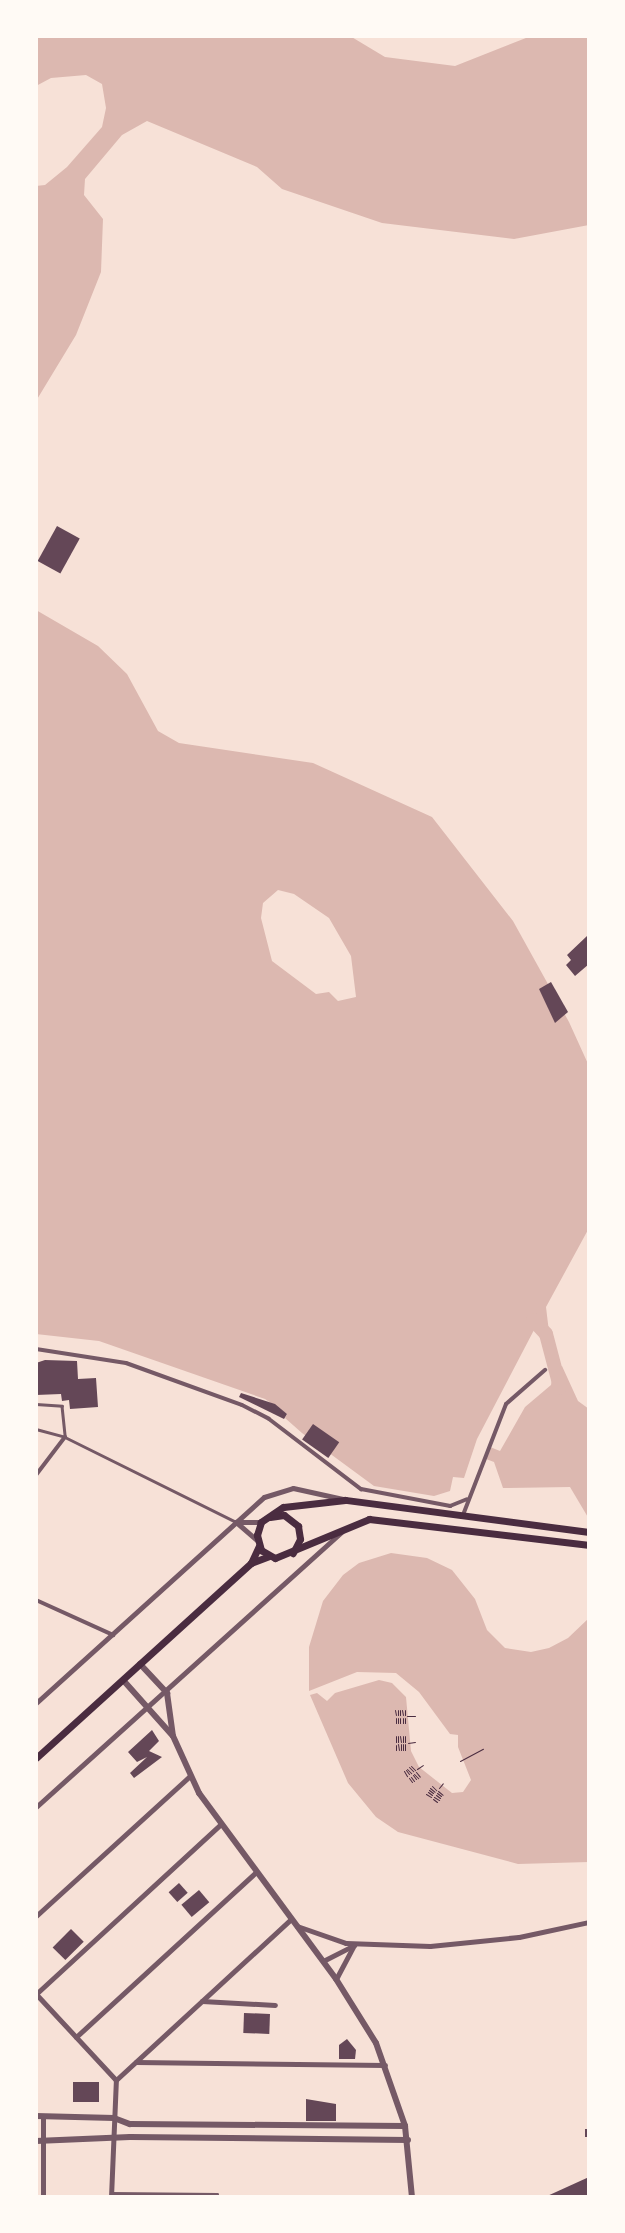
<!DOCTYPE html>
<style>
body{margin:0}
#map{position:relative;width:625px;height:2233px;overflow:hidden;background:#f7e1d7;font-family:"Fira Sans",sans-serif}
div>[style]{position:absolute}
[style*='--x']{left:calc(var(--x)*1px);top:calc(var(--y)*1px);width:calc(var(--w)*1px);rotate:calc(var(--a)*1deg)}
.water>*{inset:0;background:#dcb8b0}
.river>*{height:14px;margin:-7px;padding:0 7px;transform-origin:7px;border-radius:7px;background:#dcb8b0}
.building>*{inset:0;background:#644757;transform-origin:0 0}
.path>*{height:1px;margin:-0.5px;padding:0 0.5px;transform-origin:0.5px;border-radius:0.5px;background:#4a2c40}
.service>*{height:2.5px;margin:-1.25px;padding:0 1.25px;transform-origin:1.25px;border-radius:1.25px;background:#755966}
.pedestrian>*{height:4px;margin:-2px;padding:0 2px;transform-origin:2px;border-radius:2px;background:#755966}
.minor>*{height:5px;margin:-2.5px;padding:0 2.5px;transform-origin:2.5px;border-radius:2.5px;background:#755966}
.tertiary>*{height:6px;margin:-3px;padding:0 3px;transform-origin:3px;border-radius:3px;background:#755966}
.secondary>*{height:7px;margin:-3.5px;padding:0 3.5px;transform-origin:3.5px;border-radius:3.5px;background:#4a2c40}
span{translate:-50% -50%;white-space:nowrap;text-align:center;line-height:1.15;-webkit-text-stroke:5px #fffaf5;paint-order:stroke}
.frame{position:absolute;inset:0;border:38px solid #fffaf5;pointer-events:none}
</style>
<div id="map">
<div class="water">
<i style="clip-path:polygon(36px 36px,350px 36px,385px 57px,455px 66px,531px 36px,589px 36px,589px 225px,514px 239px,382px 223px,282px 189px,257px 167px,147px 121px,122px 135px,85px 179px,84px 195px,103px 219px,101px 272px,76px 335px,36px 401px,36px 186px,45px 185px,67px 167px,102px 127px,106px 108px,102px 84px,86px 75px,51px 78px,36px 86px)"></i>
<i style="clip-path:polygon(evenodd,36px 610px,98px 646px,127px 674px,158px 731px,179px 743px,313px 763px,432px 817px,513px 921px,569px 1022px,589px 1066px,589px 1228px,546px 1307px,549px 1332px,534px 1330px,477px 1439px,464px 1478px,453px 1477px,450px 1491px,434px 1496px,374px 1486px,302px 1433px,285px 1418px,287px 1414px,265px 1399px,99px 1341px,36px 1334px,36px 610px,278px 890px,294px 894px,329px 918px,351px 956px,356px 997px,338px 1001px,329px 992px,316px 994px,272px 961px,261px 918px,263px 903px,278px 890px)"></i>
<i style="clip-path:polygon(562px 1366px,578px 1401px,589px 1409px,589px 1519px,570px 1487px,503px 1488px,494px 1462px,486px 1459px,490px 1447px,500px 1451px,525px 1407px,551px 1385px,554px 1369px)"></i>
<i style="clip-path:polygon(391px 1553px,427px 1558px,452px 1570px,475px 1599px,487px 1630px,505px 1648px,531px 1652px,549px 1648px,568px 1638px,589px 1618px,589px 1862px,518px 1864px,398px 1832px,376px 1817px,348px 1783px,310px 1695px,317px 1693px,327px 1701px,335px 1693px,379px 1680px,392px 1683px,406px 1697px,411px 1751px,419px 1767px,452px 1793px,463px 1792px,471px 1780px,458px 1747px,458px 1735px,450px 1734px,419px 1692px,396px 1673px,357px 1672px,309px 1691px,309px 1647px,323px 1601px,343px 1575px,359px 1563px)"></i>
</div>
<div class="river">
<i style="--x:533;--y:1320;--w:19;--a:47"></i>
<i style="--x:546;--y:1334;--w:55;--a:75.2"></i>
</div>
<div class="building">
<i style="left:57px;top:526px;width:26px;height:40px;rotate:29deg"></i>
<i style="clip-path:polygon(587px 936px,589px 964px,575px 976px,566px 965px,571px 960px,567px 955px)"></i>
<i style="clip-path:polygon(551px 982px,568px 1012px,555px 1023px,539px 989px)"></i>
<i style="clip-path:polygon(45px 1360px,77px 1361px,78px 1379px,96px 1378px,98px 1407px,70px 1409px,69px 1400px,62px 1401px,61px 1394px,36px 1395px,36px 1363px)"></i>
<i style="clip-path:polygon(241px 1393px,275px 1404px,287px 1414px,284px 1419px,239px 1397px)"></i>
<i style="left:313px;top:1424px;width:32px;height:19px;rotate:35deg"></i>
<i style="clip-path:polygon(152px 1730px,159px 1741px,149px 1751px,162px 1757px,134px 1778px,130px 1773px,147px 1757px,137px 1762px,128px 1752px)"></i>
<i style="left:179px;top:1883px;width:13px;height:14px;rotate:48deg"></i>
<i style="left:199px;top:1890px;width:16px;height:23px;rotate:50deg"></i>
<i style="left:71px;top:1929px;width:18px;height:26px;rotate:45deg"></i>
<i style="left:244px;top:2013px;width:26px;height:20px;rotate:2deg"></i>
<i style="clip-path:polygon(347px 2039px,356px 2050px,355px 2059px,339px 2059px,339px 2045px)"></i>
<i style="left:73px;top:2082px;width:26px;height:20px"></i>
<i style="clip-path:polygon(306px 2099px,336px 2104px,336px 2121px,306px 2121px)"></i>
<i style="left:585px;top:2129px;width:4px;height:8px"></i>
<i style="clip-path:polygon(589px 2177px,589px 2197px,545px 2197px)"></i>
</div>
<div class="path">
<i style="--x:395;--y:1710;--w:5;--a:79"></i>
<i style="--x:398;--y:1710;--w:5;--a:90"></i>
<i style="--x:400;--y:1710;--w:5;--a:90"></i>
<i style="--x:402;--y:1710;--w:5;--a:79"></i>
<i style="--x:405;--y:1710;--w:5;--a:90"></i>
<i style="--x:407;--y:1716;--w:8;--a:0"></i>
<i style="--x:396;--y:1718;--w:5;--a:90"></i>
<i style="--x:398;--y:1718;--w:5;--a:90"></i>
<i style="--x:400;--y:1718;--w:5;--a:90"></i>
<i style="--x:403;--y:1718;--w:5;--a:90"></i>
<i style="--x:405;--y:1718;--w:5;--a:90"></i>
<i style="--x:396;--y:1736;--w:6;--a:90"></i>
<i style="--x:398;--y:1736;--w:6;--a:90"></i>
<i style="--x:400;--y:1736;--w:6;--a:81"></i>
<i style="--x:403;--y:1736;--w:6;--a:90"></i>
<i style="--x:405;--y:1736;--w:6;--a:90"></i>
<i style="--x:408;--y:1743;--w:7;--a:-8"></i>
<i style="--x:398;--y:1744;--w:6;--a:81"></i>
<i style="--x:401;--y:1744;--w:6;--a:90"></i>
<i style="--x:403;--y:1744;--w:6;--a:90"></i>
<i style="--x:405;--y:1744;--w:6;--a:90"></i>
<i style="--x:396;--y:1745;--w:5;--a:90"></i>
<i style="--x:460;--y:1761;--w:26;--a:-28"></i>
<i style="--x:411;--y:1766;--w:6;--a:45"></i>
<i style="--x:409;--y:1767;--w:6;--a:45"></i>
<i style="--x:407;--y:1769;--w:6;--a:45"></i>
<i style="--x:417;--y:1769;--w:7;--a:-34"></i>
<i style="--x:406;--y:1770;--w:5;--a:53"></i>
<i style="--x:404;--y:1771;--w:6;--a:59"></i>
<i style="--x:416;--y:1772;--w:6;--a:51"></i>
<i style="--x:414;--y:1774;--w:6;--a:45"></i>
<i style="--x:413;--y:1775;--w:5;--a:53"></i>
<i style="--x:411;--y:1777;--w:5;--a:53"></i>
<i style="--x:409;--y:1778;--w:5;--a:53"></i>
<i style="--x:432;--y:1786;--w:6;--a:45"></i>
<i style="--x:430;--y:1788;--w:6;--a:39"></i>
<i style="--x:439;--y:1788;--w:6;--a:-51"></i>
<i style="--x:429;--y:1790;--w:5;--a:37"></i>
<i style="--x:438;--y:1791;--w:6;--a:39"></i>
<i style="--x:428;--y:1792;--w:5;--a:37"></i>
<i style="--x:437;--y:1793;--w:5;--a:37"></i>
<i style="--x:426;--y:1794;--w:6;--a:31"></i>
<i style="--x:436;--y:1795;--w:5;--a:37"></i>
<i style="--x:434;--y:1797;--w:6;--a:31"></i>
<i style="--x:433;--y:1799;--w:5;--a:37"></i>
</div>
<div class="service">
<i style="--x:36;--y:1404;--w:26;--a:4"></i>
<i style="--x:62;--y:1406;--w:31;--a:84"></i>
<i style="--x:36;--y:1429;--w:30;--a:15"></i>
<i style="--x:65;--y:1437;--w:191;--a:26.4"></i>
<i style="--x:111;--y:2193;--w:106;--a:0.5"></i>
</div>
<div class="pedestrian">
<i style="--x:36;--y:1349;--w:91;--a:8.8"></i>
<i style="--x:126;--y:1363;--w:123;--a:19.9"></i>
<i style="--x:242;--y:1405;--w:30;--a:27"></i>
<i style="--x:269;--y:1419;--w:116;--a:37.3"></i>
<i style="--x:361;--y:1489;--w:91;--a:10.8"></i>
<i style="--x:450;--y:1506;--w:18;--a:-22"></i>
<i style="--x:36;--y:1475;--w:48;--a:-52.7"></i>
<i style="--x:463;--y:1515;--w:119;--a:-68.8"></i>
<i style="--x:506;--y:1404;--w:52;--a:-41.1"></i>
<i style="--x:36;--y:1600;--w:85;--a:24.4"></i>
</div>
<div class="minor">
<i style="--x:236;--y:1522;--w:28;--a:41"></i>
<i style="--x:237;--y:1522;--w:24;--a:0"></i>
<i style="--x:36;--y:1703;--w:307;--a:-42.1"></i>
<i style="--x:264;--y:1497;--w:30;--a:-17"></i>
<i style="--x:293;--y:1488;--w:51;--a:12.4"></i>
<i style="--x:36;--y:1807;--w:411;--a:-42"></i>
<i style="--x:36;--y:1916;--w:207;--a:-42.3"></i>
<i style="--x:297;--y:1926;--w:52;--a:19.1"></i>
<i style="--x:346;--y:1943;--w:84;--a:2"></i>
<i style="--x:430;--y:1946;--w:89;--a:-5.8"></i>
<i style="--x:519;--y:1937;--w:72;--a:-12.1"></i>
<i style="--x:323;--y:1961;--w:35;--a:-27"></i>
<i style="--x:336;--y:1979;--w:38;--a:-62"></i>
<i style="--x:36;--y:1994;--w:251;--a:-42.6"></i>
<i style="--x:36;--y:1994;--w:117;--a:47.1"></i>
<i style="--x:202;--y:2001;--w:73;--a:3.1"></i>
<i style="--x:76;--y:2037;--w:244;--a:-42.5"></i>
<i style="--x:136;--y:2062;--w:249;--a:0.7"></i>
<i style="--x:43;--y:2197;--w:81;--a:-90"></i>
<i style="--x:111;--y:2197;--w:117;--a:-87.6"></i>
<i style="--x:116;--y:2080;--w:238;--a:-42.6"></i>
</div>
<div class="tertiary">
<i style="--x:140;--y:1664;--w:40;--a:47"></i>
<i style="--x:167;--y:1693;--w:43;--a:82.1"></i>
<i style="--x:173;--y:1736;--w:63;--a:65.5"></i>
<i style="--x:199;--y:1793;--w:231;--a:53.6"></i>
<i style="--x:336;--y:1979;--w:75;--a:58"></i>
<i style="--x:376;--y:2043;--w:88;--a:70.7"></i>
<i style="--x:405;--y:2126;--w:71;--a:84.4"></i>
<i style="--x:123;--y:1680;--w:74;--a:48.3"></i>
<i style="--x:36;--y:2116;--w:78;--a:1.5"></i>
<i style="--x:114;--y:2118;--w:17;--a:21"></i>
<i style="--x:130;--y:2124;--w:275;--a:0.4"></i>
<i style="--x:36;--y:2141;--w:94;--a:-2.4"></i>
<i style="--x:130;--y:2137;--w:278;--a:0.6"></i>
</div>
<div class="secondary">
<i style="--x:270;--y:1517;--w:14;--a:-8"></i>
<i style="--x:284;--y:1515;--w:18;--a:38"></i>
<i style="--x:298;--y:1526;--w:13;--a:81"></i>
<i style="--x:300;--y:1539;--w:16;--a:117"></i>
<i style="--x:589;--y:1532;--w:246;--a:-172.5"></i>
<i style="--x:345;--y:1500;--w:62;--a:173.6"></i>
<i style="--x:283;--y:1507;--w:27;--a:146"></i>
<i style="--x:261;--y:1522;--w:14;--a:107"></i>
<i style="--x:257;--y:1535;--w:16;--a:75"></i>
<i style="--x:261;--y:1550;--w:16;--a:30"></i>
<i style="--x:275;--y:1558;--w:102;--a:-22.5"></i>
<i style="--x:369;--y:1519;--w:222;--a:6.7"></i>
<i style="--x:251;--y:1563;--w:19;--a:-21"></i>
<i style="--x:36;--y:1758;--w:290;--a:-42.2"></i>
<i style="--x:251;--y:1563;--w:19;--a:-65"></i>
</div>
<div class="frame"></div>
</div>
